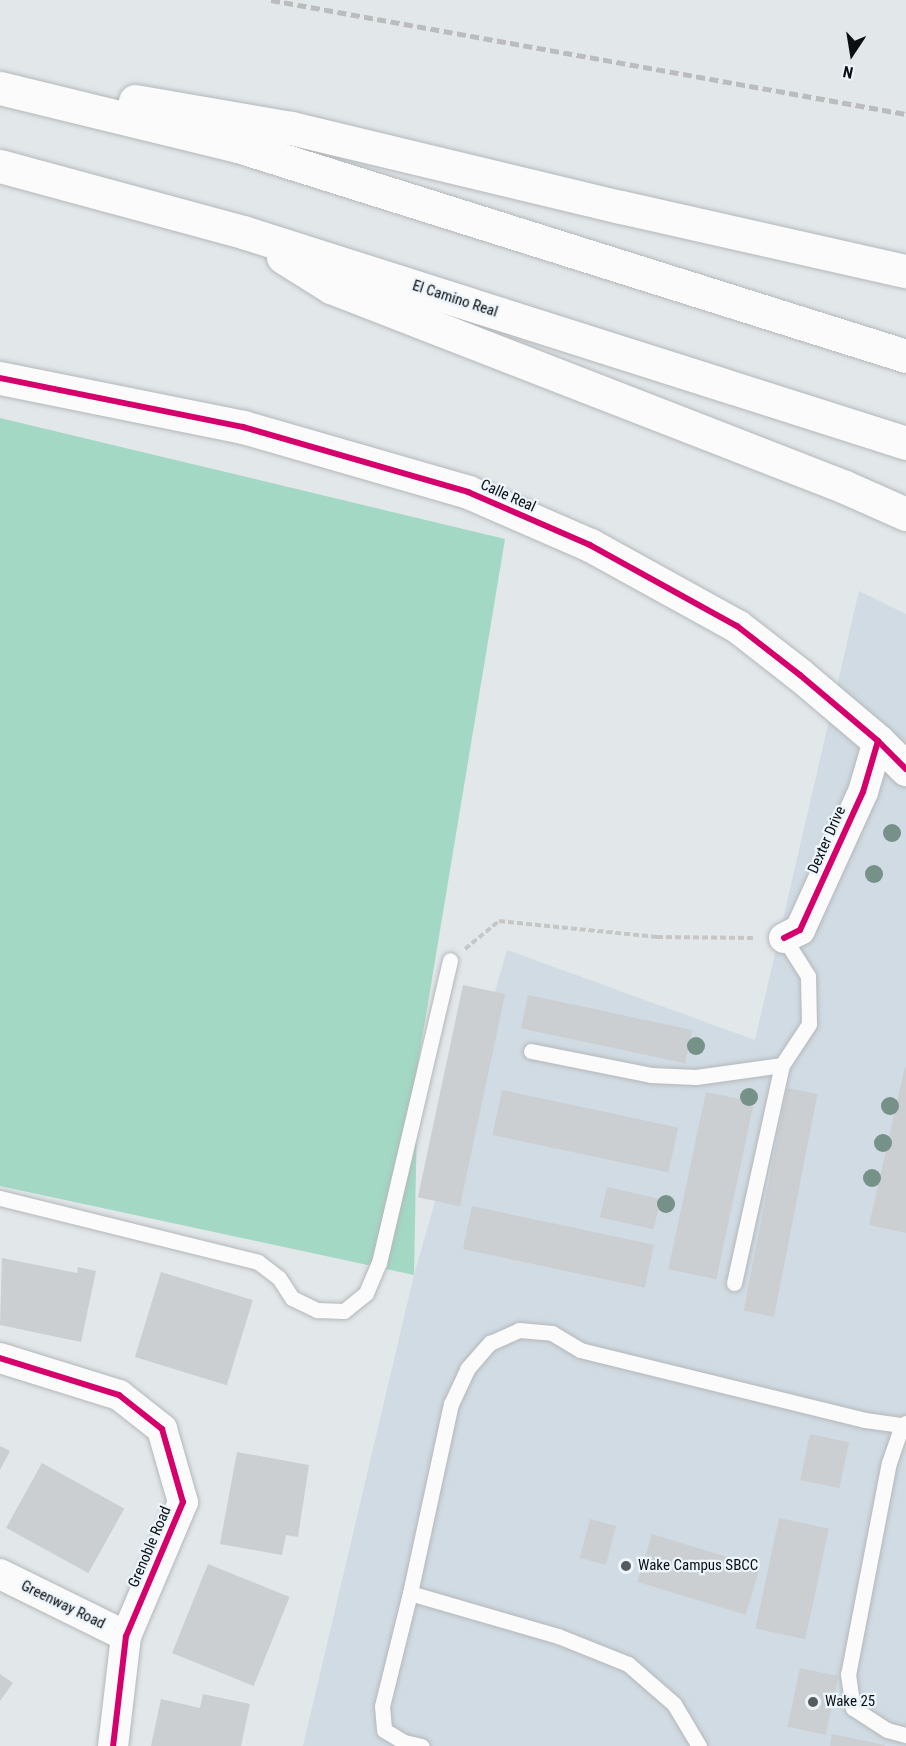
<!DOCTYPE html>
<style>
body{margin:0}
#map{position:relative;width:906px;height:1746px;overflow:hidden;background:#e2e7ea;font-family:"Roboto Condensed",sans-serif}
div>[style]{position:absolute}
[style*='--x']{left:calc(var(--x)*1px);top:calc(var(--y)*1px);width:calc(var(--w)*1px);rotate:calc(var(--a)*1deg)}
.built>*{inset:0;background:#d1dbe3}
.green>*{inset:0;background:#a3d8c4}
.building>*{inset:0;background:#cbcfd2;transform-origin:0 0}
.path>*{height:4px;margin-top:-2px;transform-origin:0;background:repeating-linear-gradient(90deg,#c5c7c7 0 6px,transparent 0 9px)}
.roads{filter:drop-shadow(0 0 2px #b4b8ba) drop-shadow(0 0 2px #b4b8ba)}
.lane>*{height:15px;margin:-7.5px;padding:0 7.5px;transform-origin:7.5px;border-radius:7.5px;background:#fbfbfc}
.street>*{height:30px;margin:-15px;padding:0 15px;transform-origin:15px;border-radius:15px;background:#fbfbfc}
.secondary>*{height:33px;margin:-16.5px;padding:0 16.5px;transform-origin:16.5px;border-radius:16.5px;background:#fbfbfc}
.highway>*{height:33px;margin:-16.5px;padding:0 16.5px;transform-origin:16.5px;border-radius:16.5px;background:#fbfbfc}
.rail>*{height:4.5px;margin-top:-2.25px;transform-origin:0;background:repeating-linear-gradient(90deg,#bbbcbd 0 9px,transparent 0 13.5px)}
.cycleway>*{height:6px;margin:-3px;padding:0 3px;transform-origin:3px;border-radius:3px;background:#d6006c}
.trees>*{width:18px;height:18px;margin:-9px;border-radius:50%;background:#759188}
.dots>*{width:16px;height:16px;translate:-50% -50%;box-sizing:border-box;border:3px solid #ecf4fc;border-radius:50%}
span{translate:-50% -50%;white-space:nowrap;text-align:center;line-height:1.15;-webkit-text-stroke:4.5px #ecf4fc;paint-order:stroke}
.street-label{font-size:15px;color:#0c0f11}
.poi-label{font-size:15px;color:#0c0f11}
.left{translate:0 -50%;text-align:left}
.north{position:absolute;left:822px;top:24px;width:60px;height:60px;-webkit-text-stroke:4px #ecf4fc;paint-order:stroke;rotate:192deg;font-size:16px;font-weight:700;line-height:24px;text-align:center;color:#0c0f11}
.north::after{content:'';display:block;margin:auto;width:21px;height:27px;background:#0c0f11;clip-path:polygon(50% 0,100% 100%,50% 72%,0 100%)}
</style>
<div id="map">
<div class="built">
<i style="clip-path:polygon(859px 591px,906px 614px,906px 1746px,303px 1746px,414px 1275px,507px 950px,755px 1040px)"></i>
</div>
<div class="green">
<i style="clip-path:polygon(0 418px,505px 539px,418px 1063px,414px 1275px,0 1186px)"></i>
</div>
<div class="building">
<i style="left:463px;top:985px;width:43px;height:217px;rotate:12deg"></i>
<i style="left:528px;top:995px;width:168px;height:34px;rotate:12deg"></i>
<i style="clip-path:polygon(905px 1067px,906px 1067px,906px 1233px,869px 1225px)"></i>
<i style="left:787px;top:1088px;width:31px;height:227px;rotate:11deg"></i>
<i style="left:502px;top:1090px;width:180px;height:46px;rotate:12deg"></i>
<i style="left:706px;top:1092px;width:49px;height:181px;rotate:12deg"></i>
<i style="left:607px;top:1187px;width:55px;height:31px;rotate:13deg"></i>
<i style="left:472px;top:1206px;width:186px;height:44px;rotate:12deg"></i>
<i style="clip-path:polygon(2px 1258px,77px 1273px,78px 1267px,96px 1271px,81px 1342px,0 1325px)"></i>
<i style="left:161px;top:1272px;width:96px;height:89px;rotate:17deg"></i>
<i style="left:810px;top:1434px;width:40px;height:47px;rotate:12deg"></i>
<i style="clip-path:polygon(0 1446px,10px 1451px,0 1470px)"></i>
<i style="clip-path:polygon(237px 1452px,309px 1465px,298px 1537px,286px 1535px,282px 1555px,220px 1544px)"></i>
<i style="left:42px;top:1463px;width:94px;height:74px;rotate:29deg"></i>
<i style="left:779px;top:1518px;width:51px;height:113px;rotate:12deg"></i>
<i style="left:590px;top:1519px;width:27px;height:40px;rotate:15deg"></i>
<i style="left:652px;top:1534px;width:113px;height:50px;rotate:17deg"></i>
<i style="left:208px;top:1564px;width:88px;height:96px;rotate:22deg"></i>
<i style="left:800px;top:1668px;width:39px;height:60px;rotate:12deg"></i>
<i style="clip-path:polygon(0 1674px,13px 1683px,0 1701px)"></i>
<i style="clip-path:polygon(203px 1694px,250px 1704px,241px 1746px,151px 1746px,161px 1699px,200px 1708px)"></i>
<i style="clip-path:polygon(832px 1734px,885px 1745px,885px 1746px,830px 1746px)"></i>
</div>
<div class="path">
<i style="--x:465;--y:949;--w:44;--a:-39.5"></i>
<i style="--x:499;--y:921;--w:159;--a:5.8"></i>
<i style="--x:657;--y:937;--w:99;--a:0.6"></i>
</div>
<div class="roads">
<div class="lane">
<i style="--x:531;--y:1051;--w:122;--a:11.3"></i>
<i style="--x:651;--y:1075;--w:45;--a:2.5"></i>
<i style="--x:696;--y:1077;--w:87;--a:-7.9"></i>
<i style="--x:782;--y:1065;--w:49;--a:-56.6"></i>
<i style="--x:809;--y:1024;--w:48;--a:-91.2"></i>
<i style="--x:808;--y:976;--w:45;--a:-122.3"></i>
<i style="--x:0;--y:1198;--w:266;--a:13.9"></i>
<i style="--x:258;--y:1262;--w:26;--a:37"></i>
<i style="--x:279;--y:1278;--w:24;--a:57"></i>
<i style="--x:292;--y:1298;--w:28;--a:26"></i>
<i style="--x:317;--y:1310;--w:27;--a:2"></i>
<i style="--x:344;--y:1311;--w:28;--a:-39"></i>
<i style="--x:366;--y:1293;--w:33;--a:-67"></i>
<i style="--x:379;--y:1263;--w:311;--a:-76.8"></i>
<i style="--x:734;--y:1283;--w:223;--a:-77.6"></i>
<i style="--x:906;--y:1423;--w:4;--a:153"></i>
<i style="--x:902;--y:1425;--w:39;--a:109"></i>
<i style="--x:889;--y:1462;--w:216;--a:100.9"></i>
<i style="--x:848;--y:1674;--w:34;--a:82"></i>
<i style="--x:853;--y:1708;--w:40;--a:32.9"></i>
<i style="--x:887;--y:1730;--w:20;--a:15"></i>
<i style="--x:410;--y:1593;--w:116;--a:103.9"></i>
<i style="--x:382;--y:1706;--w:24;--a:85"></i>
<i style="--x:384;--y:1730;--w:23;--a:31"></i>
<i style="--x:404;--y:1742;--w:18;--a:13"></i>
<i style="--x:699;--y:1746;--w:49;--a:-120.8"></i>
<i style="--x:674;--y:1704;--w:61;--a:-139"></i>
<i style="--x:628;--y:1664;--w:75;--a:-158.2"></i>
<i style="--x:558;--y:1636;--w:154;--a:-163.8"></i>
<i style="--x:410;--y:1593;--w:193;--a:-77.8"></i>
<i style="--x:451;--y:1404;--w:38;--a:-65"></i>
<i style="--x:467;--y:1369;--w:35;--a:-49"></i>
<i style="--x:490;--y:1343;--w:32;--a:-24"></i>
<i style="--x:519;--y:1330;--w:33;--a:5"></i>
<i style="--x:552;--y:1333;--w:33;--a:31"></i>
<i style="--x:580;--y:1350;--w:293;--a:13.8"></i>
<i style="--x:865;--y:1420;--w:37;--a:8"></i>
</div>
<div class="street">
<i style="--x:784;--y:938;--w:18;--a:-27"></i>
<i style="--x:800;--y:930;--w:152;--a:-65.5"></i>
<i style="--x:863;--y:792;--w:53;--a:-73.6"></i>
<i style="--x:0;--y:1358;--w:125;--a:17.3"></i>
<i style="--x:119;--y:1395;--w:55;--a:38.3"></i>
<i style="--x:162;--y:1429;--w:76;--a:74"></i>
<i style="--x:183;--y:1502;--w:146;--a:113"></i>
<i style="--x:126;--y:1636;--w:111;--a:96.7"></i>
<i style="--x:0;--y:1574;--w:140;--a:26.2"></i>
</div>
<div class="secondary">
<i style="--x:0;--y:378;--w:248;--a:11.4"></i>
<i style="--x:243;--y:427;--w:234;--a:16.1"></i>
<i style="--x:468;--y:492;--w:133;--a:23.5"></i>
<i style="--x:590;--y:545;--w:168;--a:28.9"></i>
<i style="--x:737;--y:626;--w:80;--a:37.9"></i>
<i style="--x:800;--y:675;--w:102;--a:40.2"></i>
<i style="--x:878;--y:741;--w:40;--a:45"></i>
</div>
<div class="highway">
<i style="--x:0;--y:88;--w:245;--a:13.7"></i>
<i style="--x:238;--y:146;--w:700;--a:17.45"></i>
<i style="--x:135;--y:101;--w:158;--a:9.8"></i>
<i style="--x:291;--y:128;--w:339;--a:13.5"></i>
<i style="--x:621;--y:207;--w:292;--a:12.7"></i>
<i style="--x:0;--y:166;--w:252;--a:15.2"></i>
<i style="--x:243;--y:232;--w:696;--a:17.65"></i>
<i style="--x:283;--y:257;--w:57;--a:32"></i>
<i style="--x:331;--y:287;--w:552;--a:21.26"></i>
<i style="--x:845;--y:487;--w:67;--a:23.9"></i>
</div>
</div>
<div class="rail">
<i style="--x:271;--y:0;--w:645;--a:10.18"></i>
</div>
<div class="cycleway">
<i style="--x:0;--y:378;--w:248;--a:11.4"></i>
<i style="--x:243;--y:427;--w:234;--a:16.1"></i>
<i style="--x:468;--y:492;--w:133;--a:23.5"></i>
<i style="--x:590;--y:545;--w:168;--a:28.9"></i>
<i style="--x:737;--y:626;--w:80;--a:37.9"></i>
<i style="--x:800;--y:675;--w:102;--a:40.2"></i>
<i style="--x:878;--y:741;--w:40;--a:45"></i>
<i style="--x:784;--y:938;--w:18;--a:-27"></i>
<i style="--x:800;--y:930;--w:152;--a:-65.5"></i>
<i style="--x:863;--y:792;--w:53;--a:-73.6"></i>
<i style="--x:0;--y:1358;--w:125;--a:17.3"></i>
<i style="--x:119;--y:1395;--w:55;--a:38.3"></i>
<i style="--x:162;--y:1429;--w:76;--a:74"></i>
<i style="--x:183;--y:1502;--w:146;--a:113"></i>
<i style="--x:126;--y:1636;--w:111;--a:96.7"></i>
</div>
<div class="trees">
<i style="left:892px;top:833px"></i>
<i style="left:874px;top:874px"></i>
<i style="left:696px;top:1046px"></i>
<i style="left:749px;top:1097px"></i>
<i style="left:890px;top:1106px"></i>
<i style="left:883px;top:1143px"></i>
<i style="left:872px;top:1178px"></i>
<i style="left:666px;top:1204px"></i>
</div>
<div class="dots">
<i style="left:626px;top:1566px;background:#575b5d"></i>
<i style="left:813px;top:1702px;background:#575b5d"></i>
</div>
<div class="street-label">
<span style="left:455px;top:299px;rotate:18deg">El Camino Real</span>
<span style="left:508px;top:496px;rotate:24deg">Calle Real</span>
<span style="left:827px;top:840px;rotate:-66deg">Dexter Drive</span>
<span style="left:150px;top:1547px;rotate:-67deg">Grenoble Road</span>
<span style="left:63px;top:1605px;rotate:26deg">Greenway Road</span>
</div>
<div class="poi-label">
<span class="left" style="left:638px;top:1566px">Wake Campus SBCC</span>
<span class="left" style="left:825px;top:1702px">Wake 25</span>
</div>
<div class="north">N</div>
</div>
